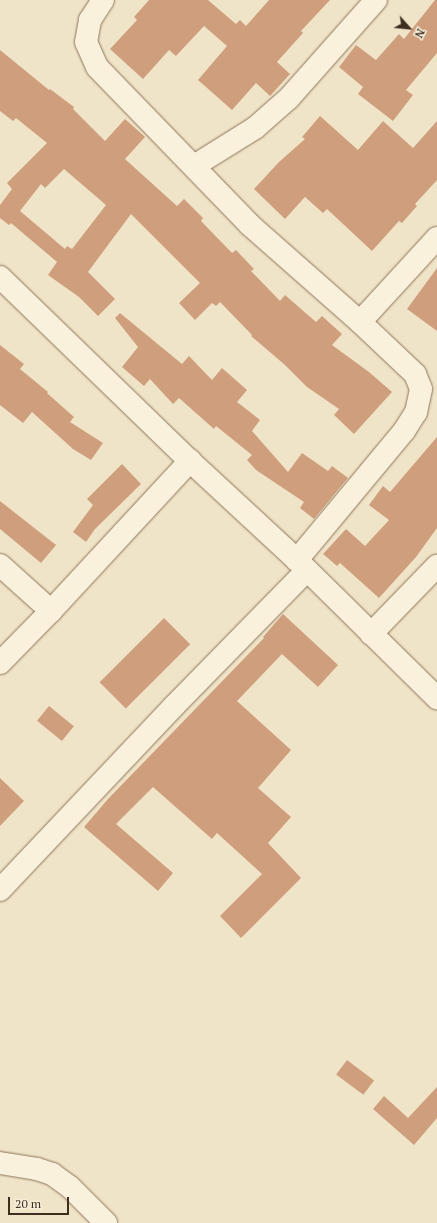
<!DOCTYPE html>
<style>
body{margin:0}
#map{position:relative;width:437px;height:1223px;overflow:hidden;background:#f0e4c8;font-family:"PT Serif",serif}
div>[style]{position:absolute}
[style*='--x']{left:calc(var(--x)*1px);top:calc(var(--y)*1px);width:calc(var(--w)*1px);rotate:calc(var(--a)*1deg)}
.building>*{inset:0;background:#cf9f7d;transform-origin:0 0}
.roads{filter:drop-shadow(0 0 1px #8d765c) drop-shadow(0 0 1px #8d765c)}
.minor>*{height:22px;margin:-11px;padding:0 11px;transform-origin:11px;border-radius:11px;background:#faf1dc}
span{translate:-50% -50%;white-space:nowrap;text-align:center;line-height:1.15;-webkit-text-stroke:3px #f7eed8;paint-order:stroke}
.north{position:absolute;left:389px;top:8px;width:40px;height:40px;-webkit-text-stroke:3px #f7eed8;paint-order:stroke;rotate:117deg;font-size:11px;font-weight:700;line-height:16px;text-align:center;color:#3d2e20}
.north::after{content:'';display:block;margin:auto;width:14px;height:18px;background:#3d2e20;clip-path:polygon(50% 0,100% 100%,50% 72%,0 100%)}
.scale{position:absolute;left:8px;top:1197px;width:61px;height:18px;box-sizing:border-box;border:2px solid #3d2e20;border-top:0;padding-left:5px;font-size:12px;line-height:14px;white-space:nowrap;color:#3d2e20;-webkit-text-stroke:3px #f7eed8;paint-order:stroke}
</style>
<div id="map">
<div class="building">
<i style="clip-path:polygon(149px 0,208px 0,236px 24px,240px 20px,246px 26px,269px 0,330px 0,301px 31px,303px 33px,277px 62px,290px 74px,270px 96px,256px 83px,232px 110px,198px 80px,227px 46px,204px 26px,176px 56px,169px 50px,143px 79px,110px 49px,137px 20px,134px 17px)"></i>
<i style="clip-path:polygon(435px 0,437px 0,437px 53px,406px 90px,413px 95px,393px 121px,358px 94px,363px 87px,339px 67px,356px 45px,376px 60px,399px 34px,404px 39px)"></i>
<i style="clip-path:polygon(evenodd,0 50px,49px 90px,50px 89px,74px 107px,73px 109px,105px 141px,125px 119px,145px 137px,125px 159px,177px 206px,184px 199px,203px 218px,201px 221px,232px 253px,236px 250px,254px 269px,251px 271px,280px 301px,285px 295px,316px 322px,322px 316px,342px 334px,332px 345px,369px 372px,392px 392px,354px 434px,334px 415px,339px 409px,307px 387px,285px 365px,251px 336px,252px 335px,220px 302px,216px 306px,212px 303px,195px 320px,179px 303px,200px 283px,131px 214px,88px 272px,115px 299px,98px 316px,79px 297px,48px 275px,57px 262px,11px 223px,9px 225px,0 218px,0 205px,12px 189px,7px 183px,47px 143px,16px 118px,13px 121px,0 111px,0 50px,64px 169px,106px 205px,72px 249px,67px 246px,65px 249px,20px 211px,41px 184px,45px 188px,64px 169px)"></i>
<i style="clip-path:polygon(320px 116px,358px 150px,383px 121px,413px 148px,437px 121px,437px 180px,415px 204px,417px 206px,402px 223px,399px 221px,372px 251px,327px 209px,323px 213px,305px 197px,285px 219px,254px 189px,279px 162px,305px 139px,302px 137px)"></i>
<i style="clip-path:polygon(437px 268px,437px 331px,407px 309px)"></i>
<i style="clip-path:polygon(120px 313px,182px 364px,189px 356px,212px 380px,222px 368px,247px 390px,237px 402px,260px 420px,252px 431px,288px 472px,302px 453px,328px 471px,332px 466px,348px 478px,314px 519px,300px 508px,304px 502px,256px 470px,247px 460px,252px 455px,216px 426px,214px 429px,179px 398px,173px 404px,150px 379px,144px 386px,122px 367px,138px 347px,115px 318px)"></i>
<i style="clip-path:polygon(0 345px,24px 364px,20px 369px,48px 392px,47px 393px,74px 417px,70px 422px,103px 443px,91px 460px,73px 449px,32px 412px,23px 423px,0 405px)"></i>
<i style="clip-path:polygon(437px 437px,437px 528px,416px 557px,379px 598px,340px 563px,337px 566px,323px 554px,346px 529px,365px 546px,389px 520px,369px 505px,383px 486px,390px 492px)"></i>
<i style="clip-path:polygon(122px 464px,141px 484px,95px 529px,86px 542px,73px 532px,93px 505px,87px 499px)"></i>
<i style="clip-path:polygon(0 501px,56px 545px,41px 563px,0 529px)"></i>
<i style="clip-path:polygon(283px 614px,338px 665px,318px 687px,282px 654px,237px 701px,291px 750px,258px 788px,291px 817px,268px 843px,301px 878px,241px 938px,220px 916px,262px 874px,217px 833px,212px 839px,153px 787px,116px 824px,173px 873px,158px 891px,84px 827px,108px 799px,264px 638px,263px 637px)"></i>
<i style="left:164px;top:618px;width:37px;height:91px;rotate:45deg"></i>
<i style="left:49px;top:706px;width:32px;height:19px;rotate:39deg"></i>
<i style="clip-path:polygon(0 778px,24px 801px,0 826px)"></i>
<i style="left:347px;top:1060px;width:34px;height:18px;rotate:37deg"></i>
<i style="clip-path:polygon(437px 1087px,437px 1118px,414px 1145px,373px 1109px,384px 1096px,408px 1118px)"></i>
</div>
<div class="roads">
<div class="minor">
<i style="--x:103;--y:0;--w:24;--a:123"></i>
<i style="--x:90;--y:20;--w:22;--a:100"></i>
<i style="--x:86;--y:42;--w:27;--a:66"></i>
<i style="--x:97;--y:67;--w:220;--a:45.9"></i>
<i style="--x:250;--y:225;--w:147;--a:41.4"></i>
<i style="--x:360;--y:322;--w:76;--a:43.4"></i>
<i style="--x:415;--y:374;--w:16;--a:68"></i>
<i style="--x:421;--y:389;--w:24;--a:102"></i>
<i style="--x:416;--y:412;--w:22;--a:122"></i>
<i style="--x:404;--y:431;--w:168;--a:129.7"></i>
<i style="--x:194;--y:166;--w:72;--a:-31.9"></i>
<i style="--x:255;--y:128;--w:45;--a:-41.4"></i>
<i style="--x:289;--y:98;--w:131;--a:-48.4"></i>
<i style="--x:0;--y:277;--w:264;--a:44.1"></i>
<i style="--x:190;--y:461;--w:146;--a:42.8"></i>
<i style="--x:297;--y:560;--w:197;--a:44.6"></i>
<i style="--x:360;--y:322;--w:114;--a:-47.5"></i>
<i style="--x:0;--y:565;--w:69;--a:42"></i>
<i style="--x:371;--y:634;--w:95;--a:-45.9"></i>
<i style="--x:0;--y:663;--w:73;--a:-45.6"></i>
<i style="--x:51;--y:611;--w:205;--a:-47.2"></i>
<i style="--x:0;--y:890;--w:253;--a:-46.6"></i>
<i style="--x:174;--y:706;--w:189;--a:-45.6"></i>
<i style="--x:0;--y:1163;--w:37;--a:9"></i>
<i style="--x:37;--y:1169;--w:16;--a:18"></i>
<i style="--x:52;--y:1174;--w:22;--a:36"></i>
<i style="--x:70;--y:1187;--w:51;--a:45"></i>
</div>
</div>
<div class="north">N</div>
<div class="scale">20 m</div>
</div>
